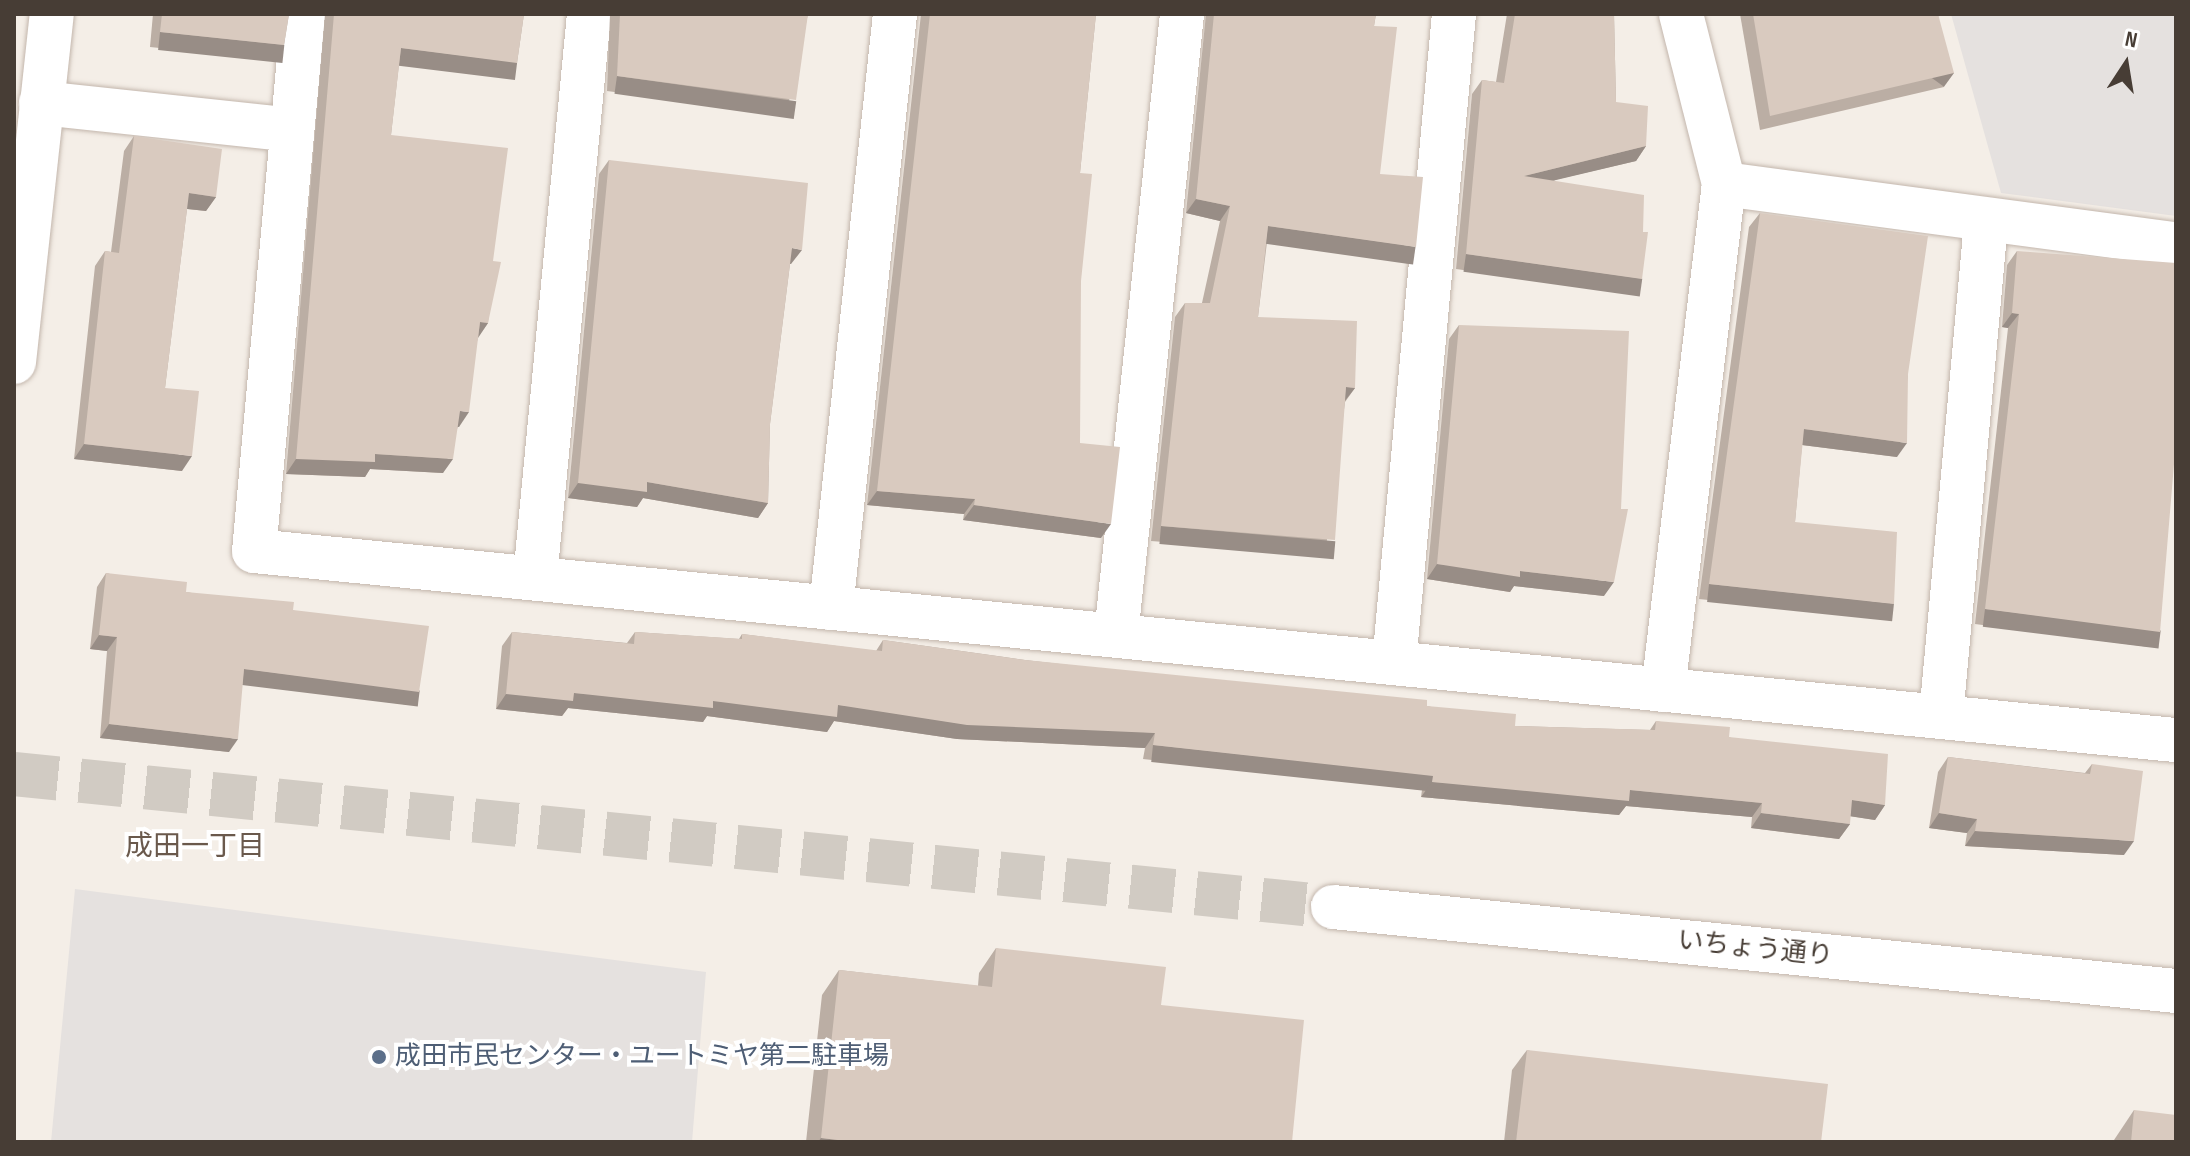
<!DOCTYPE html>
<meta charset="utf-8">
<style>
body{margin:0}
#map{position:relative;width:2190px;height:1156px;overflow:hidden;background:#f4eee7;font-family:"Sofia Sans Condensed","Noto Sans JP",sans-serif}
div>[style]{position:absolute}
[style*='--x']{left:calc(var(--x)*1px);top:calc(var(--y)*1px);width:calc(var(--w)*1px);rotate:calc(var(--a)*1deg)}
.parking>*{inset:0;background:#e5e1df}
.minor-tunnel>*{height:44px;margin-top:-22px;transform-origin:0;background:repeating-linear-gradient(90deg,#d1cbc3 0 44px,transparent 0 66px)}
.roads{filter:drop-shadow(0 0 2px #c3b6ac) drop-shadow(0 0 2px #c3b6ac)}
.minor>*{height:44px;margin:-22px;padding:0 22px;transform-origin:22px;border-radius:22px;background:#fff}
.wall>*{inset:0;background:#bbaea4}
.shaded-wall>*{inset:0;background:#988d86;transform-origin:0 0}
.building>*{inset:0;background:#d9cabf}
.dots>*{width:22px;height:22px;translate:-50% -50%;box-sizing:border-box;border:4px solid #fff;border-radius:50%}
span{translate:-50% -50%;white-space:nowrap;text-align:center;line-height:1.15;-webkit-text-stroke:8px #fff;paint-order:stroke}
.street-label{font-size:26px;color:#473d35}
.service-label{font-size:26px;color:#4e5e75}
.left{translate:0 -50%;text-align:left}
.neighbourhood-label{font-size:28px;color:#6a594c}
.frame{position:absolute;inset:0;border:16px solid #473d35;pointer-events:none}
.north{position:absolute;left:2086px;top:24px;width:80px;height:80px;-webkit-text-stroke:6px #fff;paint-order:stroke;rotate:12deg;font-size:22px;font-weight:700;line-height:32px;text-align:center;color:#473d35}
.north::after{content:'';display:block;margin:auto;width:28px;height:36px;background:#473d35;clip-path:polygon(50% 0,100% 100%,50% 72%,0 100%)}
</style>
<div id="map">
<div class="parking">
<i style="clip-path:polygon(1951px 14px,2176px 14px,2176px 216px,2001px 193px)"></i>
<i style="clip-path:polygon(75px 889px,706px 972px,692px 1142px,51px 1142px)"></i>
</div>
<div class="minor-tunnel">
<i style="--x:14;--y:774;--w:1326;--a:5.76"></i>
</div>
<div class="roads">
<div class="minor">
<i style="--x:303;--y:14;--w:539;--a:95.21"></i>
<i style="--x:254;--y:551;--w:1931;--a:5.62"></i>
<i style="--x:1681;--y:14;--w:175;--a:75.8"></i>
<i style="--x:1724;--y:184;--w:456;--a:7.6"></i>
<i style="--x:41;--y:103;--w:252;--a:6.1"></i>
<i style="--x:14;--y:362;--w:350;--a:-83.8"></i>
<i style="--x:535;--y:578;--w:567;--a:-84.53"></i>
<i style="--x:831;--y:608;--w:597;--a:-83.85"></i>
<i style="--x:1116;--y:635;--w:624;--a:-83.93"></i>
<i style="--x:1394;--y:663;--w:652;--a:-84.72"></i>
<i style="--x:1663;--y:690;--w:510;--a:-83.13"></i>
<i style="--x:1941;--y:717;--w:497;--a:-84.8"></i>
<i style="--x:1333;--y:907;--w:847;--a:5.69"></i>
</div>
</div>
<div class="wall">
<i style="clip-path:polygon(153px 14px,289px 14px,284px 45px,274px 60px,150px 47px)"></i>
<i style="clip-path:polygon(325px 14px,524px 14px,517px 63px,507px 78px,399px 64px,391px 135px,493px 261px,488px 323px,478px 337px,459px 427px,458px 426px,443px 473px,370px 469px,365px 477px,286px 474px)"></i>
<i style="clip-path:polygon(610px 14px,808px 14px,786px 115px,607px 91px)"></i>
<i style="clip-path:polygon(921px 14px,1096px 14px,1080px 173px,1080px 443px,1101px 538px,963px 520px,964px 514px,867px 505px)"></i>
<i style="clip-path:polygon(1206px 14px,1376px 14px,1374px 26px,1380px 174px,1406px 262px,1267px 242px,1258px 317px,1355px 388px,1345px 402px,1325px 555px,1151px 541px,1175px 317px,1185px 303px,1202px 303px,1220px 221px,1186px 213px)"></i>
<i style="clip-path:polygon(1507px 14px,1614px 14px,1616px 102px,1646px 146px,1636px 161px,1554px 180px,1642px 279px,1631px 294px,1456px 269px,1472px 94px,1482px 80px,1496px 82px)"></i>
<i style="clip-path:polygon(1740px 14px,1938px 14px,1944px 87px,1760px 130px)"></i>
<i style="clip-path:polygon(134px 136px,216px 197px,206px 211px,187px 209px,165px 388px,182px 471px,74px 459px,95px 266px,105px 251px,111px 252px,124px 151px)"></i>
<i style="clip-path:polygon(609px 160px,791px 264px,790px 264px,770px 424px,768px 503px,758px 518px,643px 498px,637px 507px,568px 498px,599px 174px)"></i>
<i style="clip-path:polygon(1760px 213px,1908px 374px,1897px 457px,1802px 445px,1795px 522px,1884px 619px,1699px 599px,1749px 227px)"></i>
<i style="clip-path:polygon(2017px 251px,2149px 647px,1975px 624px,2008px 328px,2002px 327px,2007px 265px)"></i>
<i style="clip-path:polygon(1459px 325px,1604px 596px,1514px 586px,1510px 592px,1427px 579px,1449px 339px)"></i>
<i style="clip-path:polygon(106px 573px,186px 592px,293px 610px,419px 692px,410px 705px,242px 683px,229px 752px,100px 738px,107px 651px,90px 649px,97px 587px)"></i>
<i style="clip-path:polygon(512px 632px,627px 643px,635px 632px,739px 639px,742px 634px,876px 651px,883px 640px,1025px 660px,1427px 706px,1515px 726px,1650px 730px,1656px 721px,1729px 737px,1885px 805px,1875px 820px,1850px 816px,1850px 824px,1839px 839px,1751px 828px,1752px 817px,1626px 806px,1619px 815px,1421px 797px,1422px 790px,1143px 759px,1145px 748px,957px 739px,834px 721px,827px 732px,707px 716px,703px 722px,568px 708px,562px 716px,496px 709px,502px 646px)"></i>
<i style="clip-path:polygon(1948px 757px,2085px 773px,2092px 764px,2124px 855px,1965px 846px,1967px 833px,1929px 828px,1938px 772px)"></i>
<i style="clip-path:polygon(996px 948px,1161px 1005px,1292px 1142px,806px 1142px,822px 995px,839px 970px,978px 986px,979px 973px)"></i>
<i style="clip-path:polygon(1527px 1050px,1821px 1142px,1504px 1142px,1512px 1070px)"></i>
<i style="clip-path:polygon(2134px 1110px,2176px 1142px,2114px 1142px,2114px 1140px)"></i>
</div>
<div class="shaded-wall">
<i style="left:160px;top:32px;width:125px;height:18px;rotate:6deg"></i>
<i style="left:401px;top:48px;width:117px;height:18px;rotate:7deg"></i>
<i style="left:1954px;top:73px;width:17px;height:189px;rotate:126deg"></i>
<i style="left:617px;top:76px;width:181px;height:18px;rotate:8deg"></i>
<i style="clip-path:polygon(1646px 146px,1636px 161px,1514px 190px,1524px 176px)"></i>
<i style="clip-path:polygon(189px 193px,216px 197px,206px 211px,179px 208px)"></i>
<i style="clip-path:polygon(1196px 199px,1230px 206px,1220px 221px,1186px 213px)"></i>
<i style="left:1268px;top:226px;width:149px;height:18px;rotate:8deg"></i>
<i style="clip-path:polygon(792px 248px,802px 250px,791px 264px,782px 263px)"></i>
<i style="left:1466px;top:254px;width:178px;height:18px;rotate:8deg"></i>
<i style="clip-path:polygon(2012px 313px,2019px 314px,2008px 328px,2002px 327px)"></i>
<i style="clip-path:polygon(480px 322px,488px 323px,478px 338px)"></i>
<i style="clip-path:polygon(1346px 387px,1355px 388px,1344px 402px)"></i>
<i style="clip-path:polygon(460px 411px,469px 412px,459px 427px,450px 426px)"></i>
<i style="clip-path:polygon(1804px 429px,1907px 443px,1897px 457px,1794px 444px)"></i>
<i style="clip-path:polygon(84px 444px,192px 456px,182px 471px,74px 459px)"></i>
<i style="clip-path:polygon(375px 454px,453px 459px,443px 473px,370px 469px,365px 477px,286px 474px,296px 459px)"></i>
<i style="clip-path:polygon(647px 482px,768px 503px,758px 518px,643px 498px,637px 507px,568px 498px,578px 483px)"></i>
<i style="clip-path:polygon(877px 491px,975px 499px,964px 514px,867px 505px)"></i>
<i style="clip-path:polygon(974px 505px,1111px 524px,1101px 538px,963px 520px)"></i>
<i style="left:1161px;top:526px;width:175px;height:18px;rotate:5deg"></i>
<i style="clip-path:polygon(1437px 564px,1520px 571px,1614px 582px,1604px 596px,1514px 586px,1510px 592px,1427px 579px)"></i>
<i style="left:1709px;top:584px;width:186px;height:18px;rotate:6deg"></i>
<i style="left:1985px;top:609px;width:177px;height:18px;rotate:7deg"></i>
<i style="clip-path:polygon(99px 635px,117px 637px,107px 651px,90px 649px)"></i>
<i style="left:244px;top:669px;width:177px;height:16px;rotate:7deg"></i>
<i style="clip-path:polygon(574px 693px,713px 701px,838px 705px,1155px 733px,1145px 748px,957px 739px,834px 721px,827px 732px,707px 716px,703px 722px,568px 708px,562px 716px,496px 709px,506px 694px)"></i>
<i style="clip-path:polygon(109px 724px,238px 739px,229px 752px,100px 738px)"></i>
<i style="left:1153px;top:745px;width:282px;height:17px;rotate:6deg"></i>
<i style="clip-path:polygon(1432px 782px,1630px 790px,1762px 803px,1752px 817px,1626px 806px,1619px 815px,1421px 797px)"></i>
<i style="clip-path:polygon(1852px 800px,1885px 805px,1875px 820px,1842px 815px)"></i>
<i style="clip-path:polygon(1761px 813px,1850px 824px,1839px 839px,1751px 828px)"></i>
<i style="clip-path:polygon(1939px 813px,1977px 819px,1967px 833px,1929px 828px)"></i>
<i style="clip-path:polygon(1975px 831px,2134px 841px,2124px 855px,1965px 846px)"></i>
<i style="clip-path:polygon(821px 1138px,855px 1142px,818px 1142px)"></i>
</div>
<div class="building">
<i style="clip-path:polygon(162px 14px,289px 14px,284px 45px,160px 32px)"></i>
<i style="clip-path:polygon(334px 14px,524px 14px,517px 63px,401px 48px,391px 135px,508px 148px,493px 261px,501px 262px,488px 323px,480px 322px,469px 412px,460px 411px,453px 459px,375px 454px,375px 462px,296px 459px)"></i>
<i style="clip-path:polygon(620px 14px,808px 14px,796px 100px,617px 76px)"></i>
<i style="clip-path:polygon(930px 14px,1096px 14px,1080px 173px,1092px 174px,1081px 281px,1080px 443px,1120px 447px,1111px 524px,974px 505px,975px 499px,877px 491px)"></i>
<i style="clip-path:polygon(1214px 14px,1376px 14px,1374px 26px,1397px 27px,1380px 174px,1423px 177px,1416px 247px,1268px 226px,1258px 317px,1357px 321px,1355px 388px,1346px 387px,1335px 540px,1161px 526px,1185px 303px,1210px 303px,1230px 206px,1196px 199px)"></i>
<i style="clip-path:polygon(1515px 14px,1614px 14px,1616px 102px,1648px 106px,1646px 146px,1524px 176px,1644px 195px,1643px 232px,1648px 232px,1642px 279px,1466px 254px,1482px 80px,1504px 83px)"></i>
<i style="clip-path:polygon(1753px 14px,1938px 14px,1954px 73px,1770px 116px)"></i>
<i style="clip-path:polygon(134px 136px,222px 149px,216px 197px,189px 193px,165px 388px,199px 391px,192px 456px,84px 444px,105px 251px,119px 253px)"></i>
<i style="clip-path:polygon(609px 160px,808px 183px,802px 250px,792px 248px,770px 424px,768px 503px,647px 482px,647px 492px,578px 483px)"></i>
<i style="clip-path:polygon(1760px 213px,1928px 236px,1908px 374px,1907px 443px,1804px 429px,1795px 522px,1897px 532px,1894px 604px,1709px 584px)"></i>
<i style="clip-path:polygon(2017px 251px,2176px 263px,2176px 440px,2160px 632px,1985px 609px,2019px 314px,2012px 313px)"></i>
<i style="clip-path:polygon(1459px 325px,1629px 331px,1621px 509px,1628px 509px,1614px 582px,1520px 571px,1520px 577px,1437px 564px)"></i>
<i style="clip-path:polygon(106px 573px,187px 582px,186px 592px,294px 602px,293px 610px,429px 626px,419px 692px,244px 669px,238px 739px,109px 724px,117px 637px,99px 635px)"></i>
<i style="clip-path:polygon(512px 632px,634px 644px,635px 632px,742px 639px,742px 634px,882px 651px,883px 640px,1025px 660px,1427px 700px,1427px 706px,1516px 714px,1515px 726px,1655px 730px,1656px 721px,1730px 727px,1729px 737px,1888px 754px,1885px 805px,1852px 800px,1850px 824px,1761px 813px,1762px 803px,1630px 790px,1629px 801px,1432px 782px,1433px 776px,1153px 745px,1155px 733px,967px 725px,838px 705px,837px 717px,713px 701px,713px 708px,574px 693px,573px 701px,506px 694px)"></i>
<i style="clip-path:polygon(1948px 757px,2090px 774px,2092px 764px,2143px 771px,2134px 841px,1975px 831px,1977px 819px,1939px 813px)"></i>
<i style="clip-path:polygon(996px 948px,1166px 967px,1161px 1005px,1304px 1020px,1292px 1142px,855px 1142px,821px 1138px,839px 970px,992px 987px)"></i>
<i style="clip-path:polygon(1527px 1050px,1828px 1084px,1821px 1142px,1516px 1142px)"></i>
<i style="clip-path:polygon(2134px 1110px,2176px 1115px,2176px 1142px,2131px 1142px)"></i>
</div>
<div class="dots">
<i style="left:379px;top:1057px;background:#5c6f8a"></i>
</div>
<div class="street-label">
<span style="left:1755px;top:949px;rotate:6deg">いちょう通り</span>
</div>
<div class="service-label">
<span class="left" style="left:395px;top:1057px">成田市民センター・ユートミヤ第二駐車場</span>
</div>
<div class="neighbourhood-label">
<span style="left:195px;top:847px">成田一丁目</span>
</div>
<div class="frame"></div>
<div class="north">N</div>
</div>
